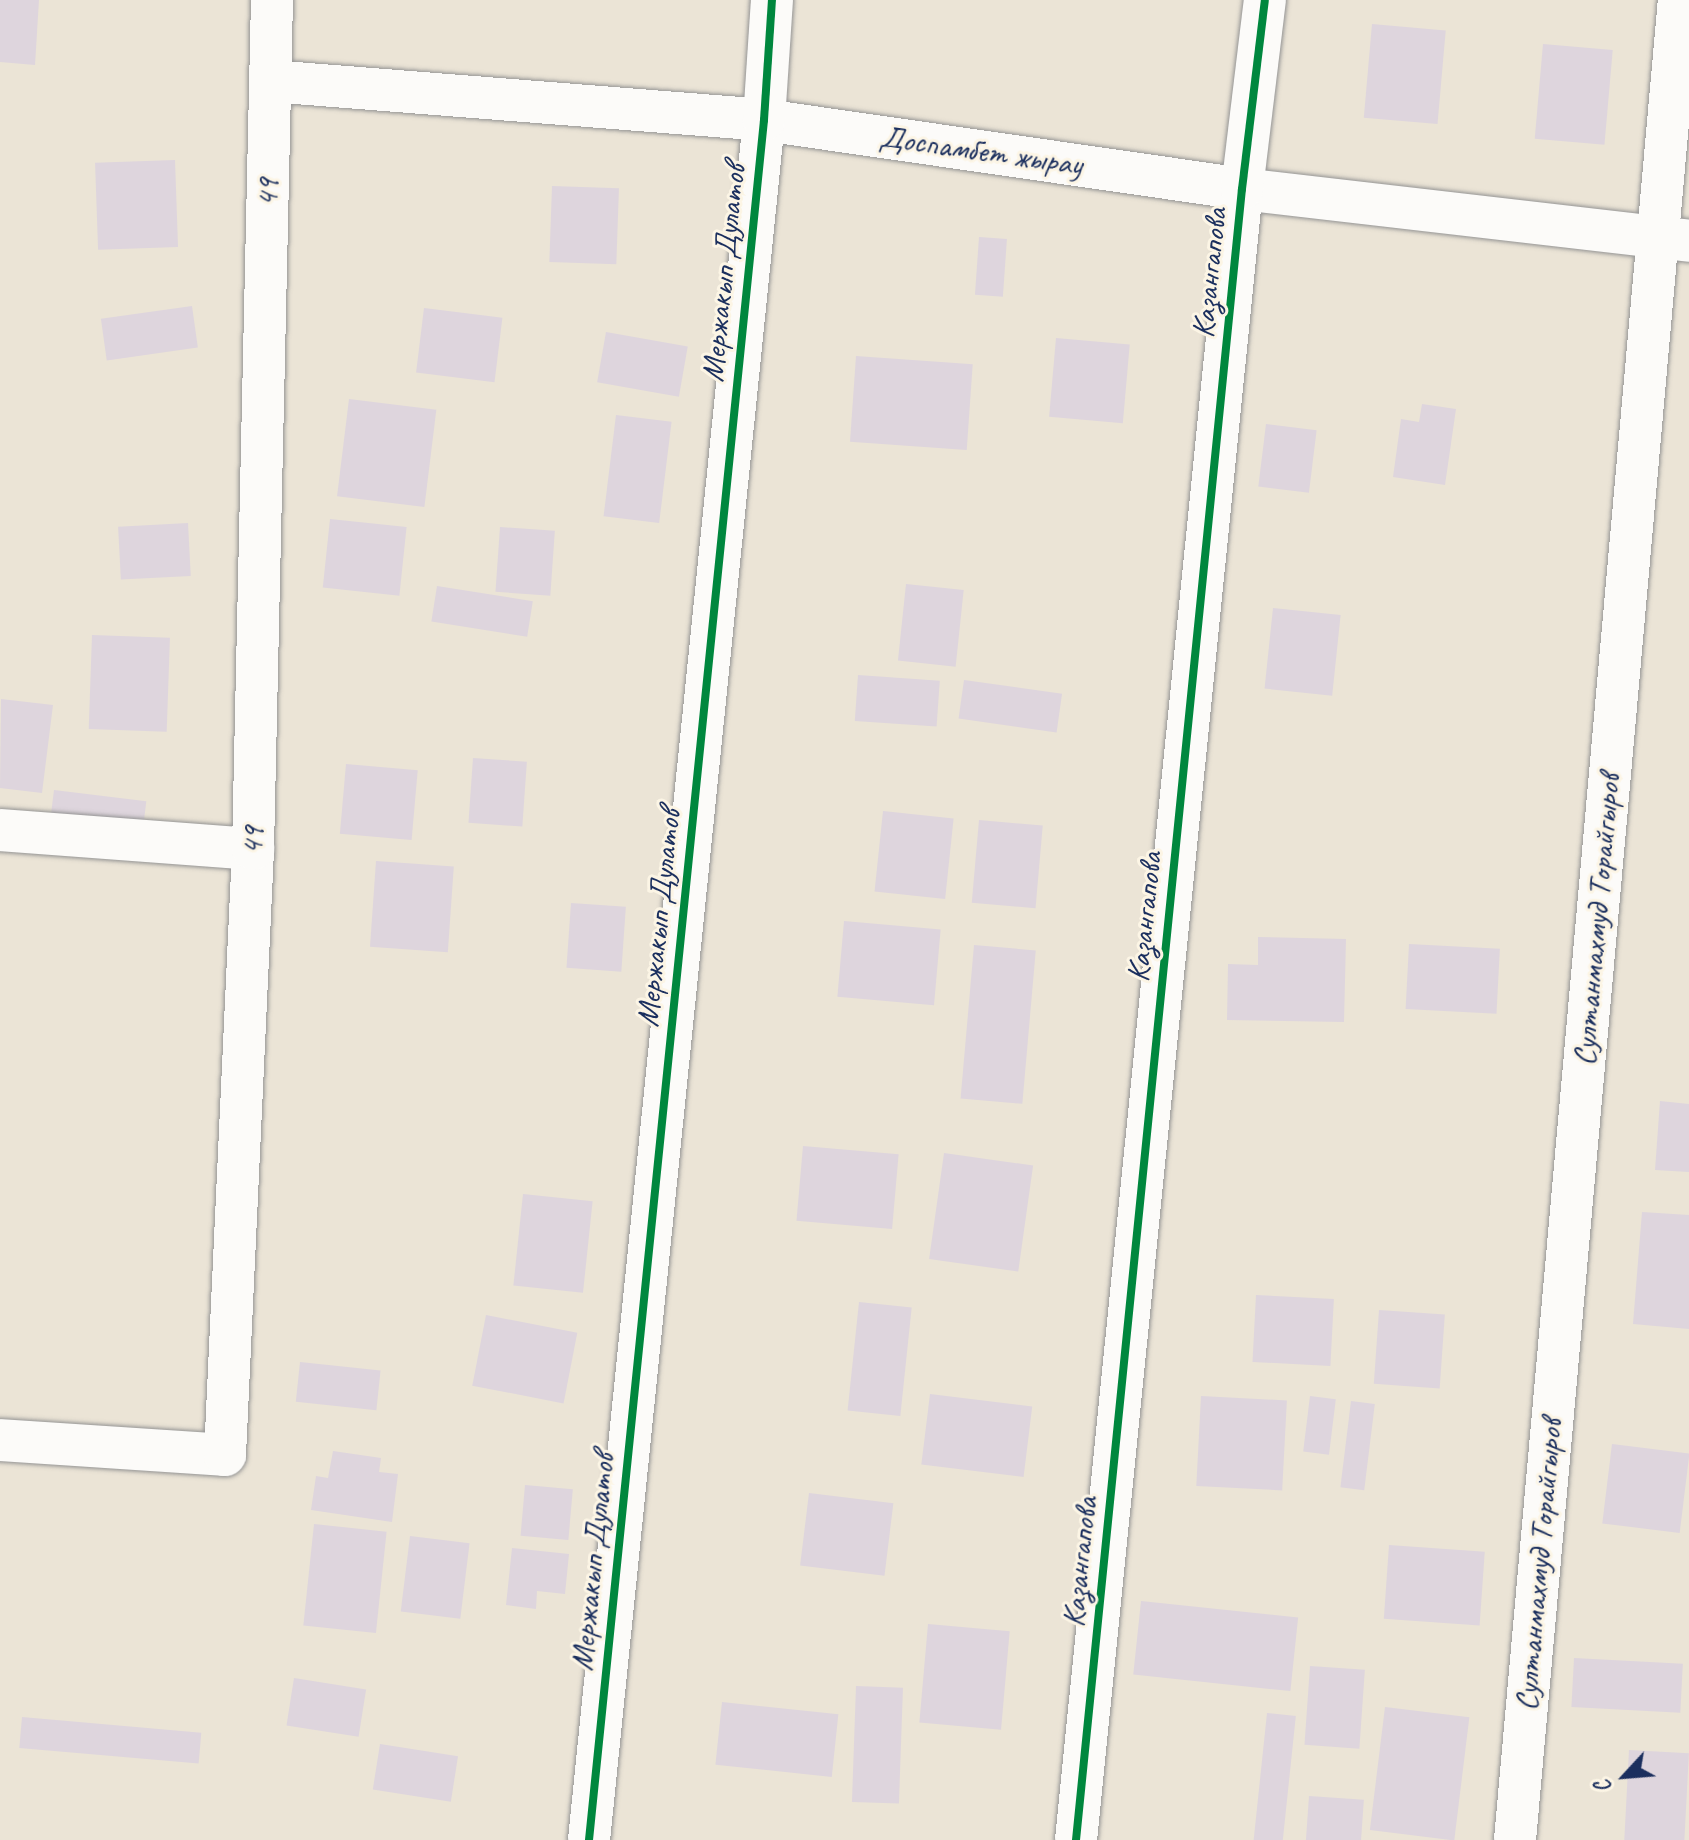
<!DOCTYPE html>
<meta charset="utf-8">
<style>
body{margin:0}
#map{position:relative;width:1689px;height:1840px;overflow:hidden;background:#ebe4d6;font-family:Caveat,sans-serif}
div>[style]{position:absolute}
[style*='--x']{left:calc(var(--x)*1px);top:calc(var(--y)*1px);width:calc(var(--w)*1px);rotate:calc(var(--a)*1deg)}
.building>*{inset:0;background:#ded5dd;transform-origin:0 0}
.roads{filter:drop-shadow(0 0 2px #949494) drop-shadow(0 0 2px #949494)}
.minor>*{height:42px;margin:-21px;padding:0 21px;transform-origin:21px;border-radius:21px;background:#fcfbf9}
.cycleway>*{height:8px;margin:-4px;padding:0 4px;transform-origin:4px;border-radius:4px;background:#00873e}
span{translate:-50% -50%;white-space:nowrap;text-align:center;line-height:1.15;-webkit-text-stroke:6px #fcf5e5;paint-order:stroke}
.street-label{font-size:32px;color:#1b2f5e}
.north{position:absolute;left:1585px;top:1736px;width:80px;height:80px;-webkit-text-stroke:6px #fcf5e5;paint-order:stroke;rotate:244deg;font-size:22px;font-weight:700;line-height:32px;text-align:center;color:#1b2f5e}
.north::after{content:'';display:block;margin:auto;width:28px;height:36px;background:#1b2f5e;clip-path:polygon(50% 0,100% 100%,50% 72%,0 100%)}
</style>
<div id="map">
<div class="building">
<i style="clip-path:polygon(0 0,39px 0,35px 65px,0 62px)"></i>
<i style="left:1372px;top:24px;width:74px;height:94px;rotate:5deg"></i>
<i style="left:1543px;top:44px;width:70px;height:95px;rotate:5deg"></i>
<i style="left:175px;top:160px;width:87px;height:80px;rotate:88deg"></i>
<i style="left:552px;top:186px;width:67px;height:76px;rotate:2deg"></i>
<i style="left:979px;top:237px;width:28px;height:58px;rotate:4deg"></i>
<i style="left:192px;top:306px;width:42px;height:92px;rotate:82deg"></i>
<i style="left:424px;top:308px;width:79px;height:65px;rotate:7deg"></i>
<i style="left:606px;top:332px;width:83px;height:51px;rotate:10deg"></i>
<i style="left:1056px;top:338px;width:74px;height:79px;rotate:5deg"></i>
<i style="left:856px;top:356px;width:117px;height:86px;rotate:4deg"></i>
<i style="left:349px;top:399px;width:88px;height:98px;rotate:7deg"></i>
<i style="clip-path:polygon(1422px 404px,1456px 409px,1445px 485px,1393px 477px,1401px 419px,1419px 422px)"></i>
<i style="left:616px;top:415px;width:56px;height:102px;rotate:7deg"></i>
<i style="left:1266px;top:424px;width:51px;height:63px;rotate:7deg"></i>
<i style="left:330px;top:519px;width:77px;height:69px;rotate:6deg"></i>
<i style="left:188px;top:523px;width:53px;height:70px;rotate:87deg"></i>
<i style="left:500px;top:527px;width:55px;height:65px;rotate:4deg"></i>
<i style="left:906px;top:584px;width:58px;height:77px;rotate:6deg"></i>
<i style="left:437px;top:586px;width:97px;height:36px;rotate:9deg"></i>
<i style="left:1273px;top:608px;width:68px;height:81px;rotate:6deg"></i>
<i style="left:92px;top:635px;width:78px;height:94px;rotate:2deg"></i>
<i style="left:858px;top:675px;width:82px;height:46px;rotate:4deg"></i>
<i style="left:964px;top:680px;width:99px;height:39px;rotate:8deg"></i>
<i style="clip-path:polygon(1px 699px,53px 705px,42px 793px,0 788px)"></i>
<i style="left:473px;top:758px;width:54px;height:65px;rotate:4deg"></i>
<i style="left:346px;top:764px;width:72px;height:70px;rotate:5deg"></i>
<i style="left:54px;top:790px;width:93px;height:28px;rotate:7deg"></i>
<i style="left:883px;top:811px;width:71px;height:81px;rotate:6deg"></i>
<i style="left:979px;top:820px;width:64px;height:83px;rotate:5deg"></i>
<i style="left:376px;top:861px;width:78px;height:86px;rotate:4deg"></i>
<i style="left:571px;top:903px;width:55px;height:65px;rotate:4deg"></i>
<i style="left:844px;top:921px;width:97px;height:76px;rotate:5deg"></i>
<i style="clip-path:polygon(1258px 937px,1346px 939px,1344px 1022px,1227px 1020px,1228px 964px,1258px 965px)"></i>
<i style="left:1409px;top:944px;width:91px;height:65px;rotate:3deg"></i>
<i style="left:974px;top:945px;width:62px;height:154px;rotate:5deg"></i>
<i style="clip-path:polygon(1660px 1101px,1689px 1104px,1689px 1172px,1655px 1170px)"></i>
<i style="left:803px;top:1146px;width:96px;height:75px;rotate:5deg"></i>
<i style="left:944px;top:1153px;width:90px;height:107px;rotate:8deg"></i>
<i style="left:523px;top:1194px;width:70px;height:92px;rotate:6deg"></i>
<i style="clip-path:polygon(1642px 1212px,1689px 1215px,1689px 1329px,1633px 1324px)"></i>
<i style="left:1256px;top:1295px;width:78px;height:67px;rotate:3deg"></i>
<i style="left:859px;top:1302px;width:53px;height:109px;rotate:6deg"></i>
<i style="left:1379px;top:1310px;width:66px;height:74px;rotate:4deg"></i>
<i style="left:486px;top:1315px;width:93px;height:72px;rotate:11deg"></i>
<i style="left:300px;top:1362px;width:81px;height:40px;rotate:6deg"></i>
<i style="left:930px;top:1394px;width:103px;height:71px;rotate:7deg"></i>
<i style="left:1201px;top:1396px;width:86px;height:90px;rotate:3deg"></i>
<i style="left:1310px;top:1396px;width:26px;height:56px;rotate:7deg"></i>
<i style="left:1351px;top:1401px;width:24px;height:87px;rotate:7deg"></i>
<i style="left:1612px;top:1444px;width:78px;height:80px;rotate:7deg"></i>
<i style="clip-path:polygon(333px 1451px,381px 1458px,379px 1472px,398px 1474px,392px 1522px,311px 1510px,316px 1476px,328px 1478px)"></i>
<i style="left:525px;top:1485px;width:48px;height:51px;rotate:5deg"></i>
<i style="left:809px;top:1493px;width:85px;height:73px;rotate:7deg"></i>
<i style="left:314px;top:1524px;width:73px;height:102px;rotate:6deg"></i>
<i style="left:410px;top:1536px;width:60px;height:76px;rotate:7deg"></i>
<i style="left:1389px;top:1545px;width:96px;height:74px;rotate:4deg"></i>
<i style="clip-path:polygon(512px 1548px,569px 1554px,565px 1594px,537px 1591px,536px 1609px,506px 1605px)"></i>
<i style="left:1141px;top:1601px;width:158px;height:74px;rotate:6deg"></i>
<i style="left:928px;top:1624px;width:82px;height:99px;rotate:5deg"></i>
<i style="left:1574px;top:1658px;width:109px;height:49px;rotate:3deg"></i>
<i style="left:1310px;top:1666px;width:55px;height:79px;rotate:4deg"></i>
<i style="left:294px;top:1678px;width:73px;height:48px;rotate:9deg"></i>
<i style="left:856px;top:1686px;width:47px;height:116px;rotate:2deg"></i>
<i style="left:722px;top:1702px;width:117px;height:63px;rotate:6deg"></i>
<i style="left:1385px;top:1707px;width:85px;height:124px;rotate:7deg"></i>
<i style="left:1267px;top:1713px;width:29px;height:128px;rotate:6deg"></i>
<i style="left:22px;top:1717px;width:180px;height:31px;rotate:5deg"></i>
<i style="left:380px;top:1744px;width:79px;height:46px;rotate:9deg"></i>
<i style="left:1629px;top:1750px;width:60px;height:90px;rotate:3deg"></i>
<i style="left:1309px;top:1796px;width:55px;height:44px;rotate:4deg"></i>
</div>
<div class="roads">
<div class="minor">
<i style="--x:270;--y:81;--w:496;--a:4.5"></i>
<i style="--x:764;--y:120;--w:483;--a:8.2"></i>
<i style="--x:1242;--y:189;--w:450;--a:6.6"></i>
<i style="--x:0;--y:830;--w:254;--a:4.3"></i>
<i style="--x:0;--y:1440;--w:225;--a:3.8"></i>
<i style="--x:225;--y:1455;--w:607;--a:-87.35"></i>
<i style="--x:253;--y:849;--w:849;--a:-88.72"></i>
<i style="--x:589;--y:1840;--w:1729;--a:-84.19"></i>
<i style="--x:764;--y:120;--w:120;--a:-86.2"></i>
<i style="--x:1076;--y:1840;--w:1659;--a:-84.26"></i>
<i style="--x:1242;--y:189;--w:190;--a:-83.1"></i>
<i style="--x:1515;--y:1840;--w:1847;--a:-84.91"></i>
</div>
</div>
<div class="cycleway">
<i style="--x:589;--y:1840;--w:1729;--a:-84.19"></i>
<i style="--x:764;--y:120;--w:120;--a:-86.2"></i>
<i style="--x:1076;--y:1840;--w:1659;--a:-84.26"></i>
<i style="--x:1242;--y:189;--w:190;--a:-83.1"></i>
</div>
<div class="street-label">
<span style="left:981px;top:151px;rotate:8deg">Доспамбет жырау</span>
<span style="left:268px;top:193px;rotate:-89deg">49</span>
<span style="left:724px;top:273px;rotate:-84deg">Мержакып Дулатов</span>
<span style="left:1210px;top:273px;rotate:-84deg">Казангапова</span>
<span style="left:253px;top:841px;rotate:-88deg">49</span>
<span style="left:1145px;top:917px;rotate:-84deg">Казангапова</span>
<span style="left:659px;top:918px;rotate:-84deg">Мержакып Дулатов</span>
<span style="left:1597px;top:920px;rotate:-85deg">Султанмахмуд Торайгыров</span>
<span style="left:593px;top:1562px;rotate:-84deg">Мержакып Дулатов</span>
<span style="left:1080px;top:1562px;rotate:-84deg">Казангапова</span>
<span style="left:1539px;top:1565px;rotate:-85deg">Султанмахмуд Торайгыров</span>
</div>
<div class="north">С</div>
</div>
